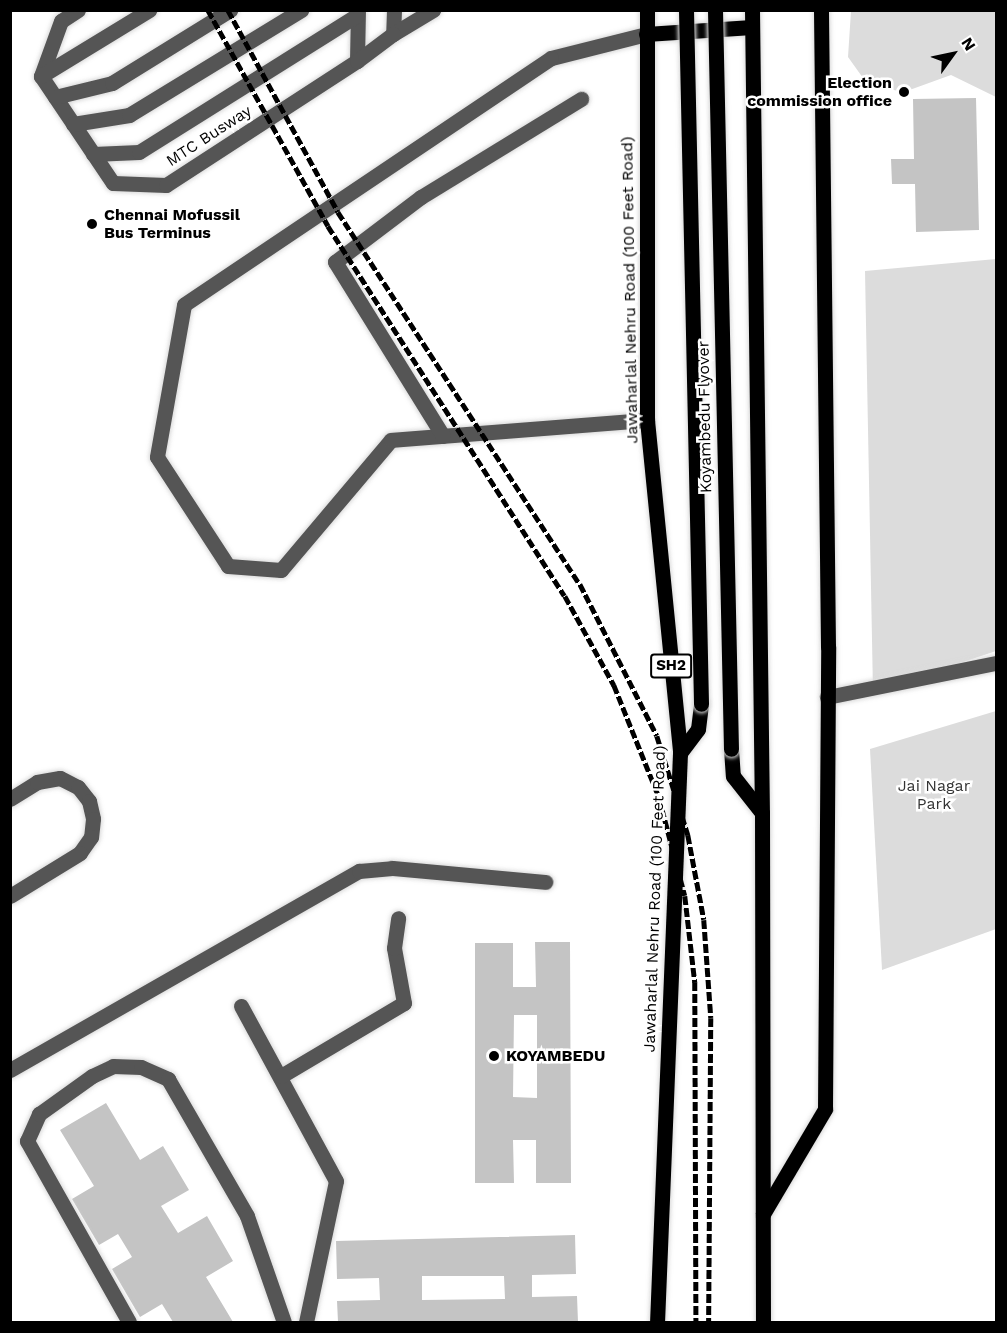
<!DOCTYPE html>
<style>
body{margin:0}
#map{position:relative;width:1007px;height:1333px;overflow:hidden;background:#fff;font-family:"Work Sans",sans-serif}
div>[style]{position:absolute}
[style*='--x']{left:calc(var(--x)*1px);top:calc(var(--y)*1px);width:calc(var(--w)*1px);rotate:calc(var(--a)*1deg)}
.green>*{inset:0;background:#dcdcdc}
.building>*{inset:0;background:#c4c4c4}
.roads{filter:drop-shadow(0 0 2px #dbdbdb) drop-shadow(0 0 2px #dbdbdb)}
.minor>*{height:15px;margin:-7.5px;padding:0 7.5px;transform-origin:7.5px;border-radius:7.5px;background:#555}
.major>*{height:15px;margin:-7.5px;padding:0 7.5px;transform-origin:7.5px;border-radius:7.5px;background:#000}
.rail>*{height:4.5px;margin-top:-2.25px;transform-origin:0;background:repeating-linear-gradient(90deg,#000 0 9px,transparent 0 12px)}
.bridges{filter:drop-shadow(0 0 2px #dbdbdb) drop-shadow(0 0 2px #dbdbdb)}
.major-bridge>*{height:15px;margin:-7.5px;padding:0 7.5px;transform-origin:7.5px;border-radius:7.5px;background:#000}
.dots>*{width:16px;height:16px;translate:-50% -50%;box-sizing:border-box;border:3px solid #fff;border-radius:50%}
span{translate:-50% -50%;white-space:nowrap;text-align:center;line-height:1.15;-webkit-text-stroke:5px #fff;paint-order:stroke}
.shield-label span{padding:2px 4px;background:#fff;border:2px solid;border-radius:4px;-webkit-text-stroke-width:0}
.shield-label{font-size:15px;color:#000;font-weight:700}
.poi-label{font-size:16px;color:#000;font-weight:700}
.right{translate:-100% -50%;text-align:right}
.left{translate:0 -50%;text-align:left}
.street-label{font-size:16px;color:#000}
.park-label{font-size:16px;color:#333}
.frame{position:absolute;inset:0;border:12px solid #000;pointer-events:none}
.north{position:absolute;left:923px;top:24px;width:60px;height:60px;-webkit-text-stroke:4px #fff;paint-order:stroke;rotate:57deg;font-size:16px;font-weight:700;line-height:24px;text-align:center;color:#000}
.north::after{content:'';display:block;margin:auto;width:21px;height:27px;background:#000;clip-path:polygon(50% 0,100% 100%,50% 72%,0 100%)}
</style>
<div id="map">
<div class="green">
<i style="clip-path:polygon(851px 11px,996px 12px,996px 97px,951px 75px,904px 92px,868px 85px,848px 57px)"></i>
<i style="clip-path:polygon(996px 259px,996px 651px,873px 692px,865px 271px)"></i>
<i style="clip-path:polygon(996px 711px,996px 929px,882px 970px,870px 749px)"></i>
</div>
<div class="building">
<i style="clip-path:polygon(976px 98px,979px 230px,916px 232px,915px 184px,892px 184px,891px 159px,914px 159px,913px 99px)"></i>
<i style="clip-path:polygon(evenodd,535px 942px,570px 942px,571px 1183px,536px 1183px,536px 1140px,513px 1140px,514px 1183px,475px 1183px,475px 943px,513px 943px,513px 987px,536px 987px,535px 942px,514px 1015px,537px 1015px,537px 1098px,513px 1097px,514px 1015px)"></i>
<i style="clip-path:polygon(106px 1103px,140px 1160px,163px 1146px,189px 1190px,161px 1206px,178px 1233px,207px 1216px,233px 1261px,206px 1277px,233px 1322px,173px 1322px,162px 1304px,140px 1317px,112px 1269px,132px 1257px,118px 1234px,99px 1245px,72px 1199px,94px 1186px,60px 1130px)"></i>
<i style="clip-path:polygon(evenodd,575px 1235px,576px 1274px,532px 1275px,532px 1297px,577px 1296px,578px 1322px,338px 1322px,337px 1301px,380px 1300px,379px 1278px,337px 1279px,336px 1241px,575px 1235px,422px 1276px,504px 1276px,505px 1299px,422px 1300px,422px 1276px)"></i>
</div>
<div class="roads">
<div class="minor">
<i style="--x:78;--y:10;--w:20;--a:147"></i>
<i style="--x:61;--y:21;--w:59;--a:110"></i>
<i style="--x:41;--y:76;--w:129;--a:56.1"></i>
<i style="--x:113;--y:183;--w:53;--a:2.2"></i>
<i style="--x:166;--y:185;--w:228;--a:-33"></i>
<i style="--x:357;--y:61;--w:51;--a:-88.9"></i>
<i style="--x:394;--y:10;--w:24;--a:92"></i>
<i style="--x:393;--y:34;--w:47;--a:-31"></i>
<i style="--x:646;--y:34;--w:98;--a:165.8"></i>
<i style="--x:551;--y:58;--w:442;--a:146.1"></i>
<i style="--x:184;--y:305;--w:154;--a:100.1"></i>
<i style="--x:157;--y:457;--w:130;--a:56.9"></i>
<i style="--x:228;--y:566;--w:53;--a:4.3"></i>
<i style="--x:281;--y:570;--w:170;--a:-49.8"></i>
<i style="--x:391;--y:440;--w:257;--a:-4.5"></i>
<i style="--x:357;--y:61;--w:45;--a:-36.9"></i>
<i style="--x:41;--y:76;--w:127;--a:-31.4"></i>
<i style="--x:55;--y:97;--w:59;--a:-13.8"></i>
<i style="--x:112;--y:83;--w:139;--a:-31.7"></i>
<i style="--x:73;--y:124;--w:57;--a:-9.1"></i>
<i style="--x:129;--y:115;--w:202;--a:-31.4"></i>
<i style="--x:93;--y:154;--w:46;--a:-2.5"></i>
<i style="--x:139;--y:152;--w:257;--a:-32.1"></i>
<i style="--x:443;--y:436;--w:205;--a:-121.8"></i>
<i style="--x:335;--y:262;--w:108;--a:-37.1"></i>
<i style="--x:421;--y:197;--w:188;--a:-31.5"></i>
<i style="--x:827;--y:697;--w:172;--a:-11.4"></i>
<i style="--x:10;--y:799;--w:32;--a:-32"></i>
<i style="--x:37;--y:782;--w:23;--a:-10"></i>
<i style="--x:60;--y:778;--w:20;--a:27"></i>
<i style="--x:78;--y:787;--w:18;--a:52"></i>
<i style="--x:89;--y:801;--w:18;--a:77"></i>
<i style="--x:93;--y:819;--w:18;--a:96"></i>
<i style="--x:91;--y:837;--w:19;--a:125"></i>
<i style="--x:80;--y:853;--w:82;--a:148.4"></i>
<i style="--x:241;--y:1006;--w:199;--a:61.5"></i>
<i style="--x:336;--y:1181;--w:144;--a:102"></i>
<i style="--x:10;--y:1070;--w:402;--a:-29.7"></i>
<i style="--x:359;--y:871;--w:33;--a:-5"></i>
<i style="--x:392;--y:868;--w:154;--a:5.2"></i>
<i style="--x:281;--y:1076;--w:143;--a:-30.7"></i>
<i style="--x:404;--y:1003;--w:56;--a:-100.3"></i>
<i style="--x:394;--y:948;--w:30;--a:-82"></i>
<i style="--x:129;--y:1322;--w:208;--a:-119.4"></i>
<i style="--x:27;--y:1141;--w:30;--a:-66"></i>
<i style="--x:39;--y:1114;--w:65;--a:-35.6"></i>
<i style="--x:92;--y:1076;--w:23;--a:-25"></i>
<i style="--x:113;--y:1066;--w:28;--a:2"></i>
<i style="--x:141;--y:1067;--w:30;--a:24"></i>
<i style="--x:168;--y:1079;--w:158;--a:60"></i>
<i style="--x:247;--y:1216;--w:112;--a:70.8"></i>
</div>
<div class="major">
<i style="--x:647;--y:10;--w:410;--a:90"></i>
<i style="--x:647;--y:420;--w:335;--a:84.3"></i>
<i style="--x:680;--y:753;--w:569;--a:92.31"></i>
<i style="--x:752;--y:10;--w:803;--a:89.29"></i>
<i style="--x:762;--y:813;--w:509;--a:89.89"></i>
<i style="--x:646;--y:34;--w:106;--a:-3.8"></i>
<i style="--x:731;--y:749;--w:27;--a:86"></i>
<i style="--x:733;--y:776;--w:47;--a:51.9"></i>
<i style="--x:680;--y:753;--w:30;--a:-53"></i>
<i style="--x:698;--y:729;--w:25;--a:-83"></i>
<i style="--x:763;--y:1214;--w:122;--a:-59.4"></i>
<i style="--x:825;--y:1109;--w:462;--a:-89.6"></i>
<i style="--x:828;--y:647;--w:637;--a:-90.63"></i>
</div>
</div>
<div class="rail">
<i style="--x:208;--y:10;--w:247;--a:60.9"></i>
<i style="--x:328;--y:226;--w:439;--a:57.4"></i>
<i style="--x:565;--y:596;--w:102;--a:61.2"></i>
<i style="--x:614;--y:685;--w:121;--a:68.1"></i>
<i style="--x:659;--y:797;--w:102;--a:75.3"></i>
<i style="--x:685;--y:896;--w:87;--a:83.4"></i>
<i style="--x:695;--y:982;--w:340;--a:89.8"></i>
<i style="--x:228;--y:10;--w:230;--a:61.4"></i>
<i style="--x:338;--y:212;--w:444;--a:57"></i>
<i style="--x:580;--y:584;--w:170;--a:63.1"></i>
<i style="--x:657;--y:736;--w:104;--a:72.6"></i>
<i style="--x:688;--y:835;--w:86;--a:79.3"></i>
<i style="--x:704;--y:920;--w:98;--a:85.9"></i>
<i style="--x:711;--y:1018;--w:304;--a:90.4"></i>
</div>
<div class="bridges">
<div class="major-bridge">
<i style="--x:686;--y:10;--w:694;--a:88.76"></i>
<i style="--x:715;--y:10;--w:739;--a:88.76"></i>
</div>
</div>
<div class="dots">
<i style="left:904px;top:92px;background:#000"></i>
<i style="left:92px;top:224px;background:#000"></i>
<i style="left:494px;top:1056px;background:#000"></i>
</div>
<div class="shield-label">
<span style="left:671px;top:666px">SH2</span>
</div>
<div class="poi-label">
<span class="right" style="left:892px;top:92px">Election<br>commission office</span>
<span class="left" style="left:104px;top:224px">Chennai Mofussil<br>Bus Terminus</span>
<span class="left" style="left:506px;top:1056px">KOYAMBEDU</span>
</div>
<div class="street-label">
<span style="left:209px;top:136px;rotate:-33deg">MTC Busway</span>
<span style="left:630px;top:290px;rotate:-91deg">Jawaharlal Nehru Road (100 Feet Road)</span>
<span style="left:705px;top:417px;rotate:-91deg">Koyambedu Flyover</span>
<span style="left:655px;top:899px;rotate:-88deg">Jawaharlal Nehru Road (100 Feet Road)</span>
</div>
<div class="park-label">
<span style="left:934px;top:795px">Jai Nagar<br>Park</span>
</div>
<div class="frame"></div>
<div class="north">N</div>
</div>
